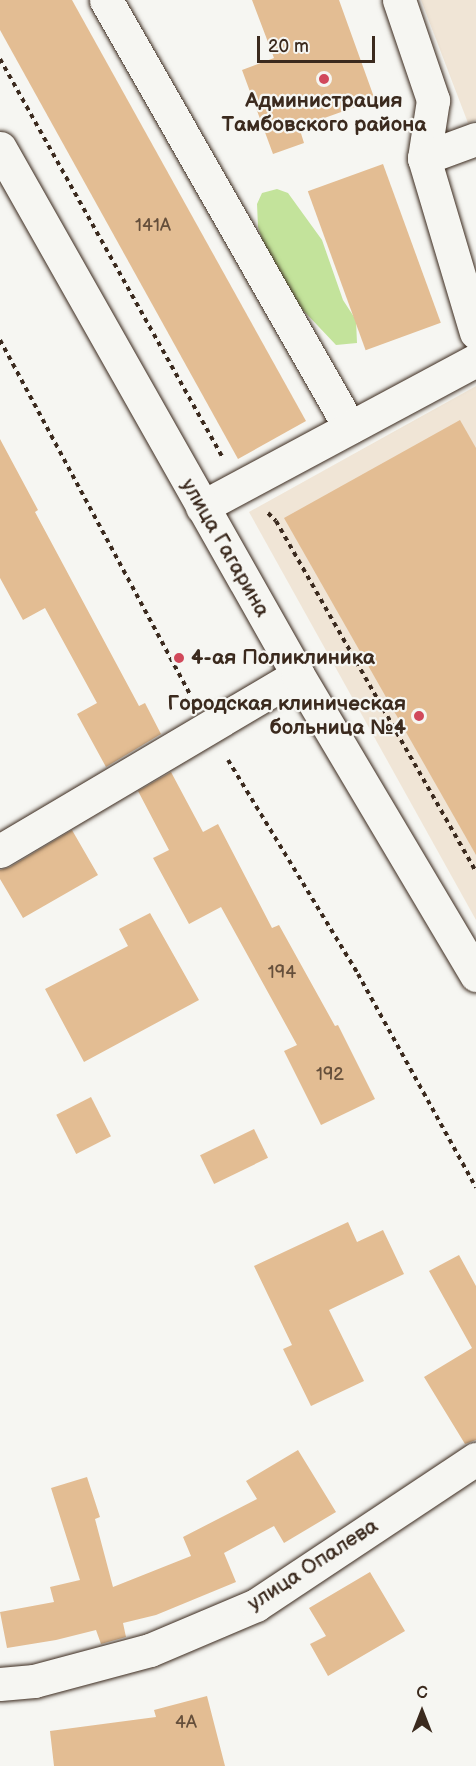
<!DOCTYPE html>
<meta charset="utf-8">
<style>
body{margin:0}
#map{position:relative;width:476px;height:1766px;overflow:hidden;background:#f6f6f2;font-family:"Balsamiq Sans",sans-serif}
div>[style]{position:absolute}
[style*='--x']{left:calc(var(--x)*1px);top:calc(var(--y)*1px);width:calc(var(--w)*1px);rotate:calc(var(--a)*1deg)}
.built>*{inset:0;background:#f0e5d6}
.green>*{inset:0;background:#c3e39b}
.building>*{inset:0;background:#e3bd93;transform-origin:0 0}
.path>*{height:4px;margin-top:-2px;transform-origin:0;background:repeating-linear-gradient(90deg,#3b2a1e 0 4.5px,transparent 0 9px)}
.roads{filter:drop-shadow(0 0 2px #3b2a1e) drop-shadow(0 0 2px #3b2a1e)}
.minor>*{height:33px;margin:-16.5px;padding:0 16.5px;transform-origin:16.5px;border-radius:16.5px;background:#f6f6f2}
.major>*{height:33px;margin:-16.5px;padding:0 16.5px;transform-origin:16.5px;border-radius:16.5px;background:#f6f6f2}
.dots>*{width:16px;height:16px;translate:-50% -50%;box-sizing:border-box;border:3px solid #f6f6f2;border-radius:50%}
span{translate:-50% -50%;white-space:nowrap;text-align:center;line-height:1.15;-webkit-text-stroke:4.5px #f6f6f2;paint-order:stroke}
.number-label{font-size:18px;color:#654f3b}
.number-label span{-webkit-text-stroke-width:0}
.poi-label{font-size:21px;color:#3b2a1e;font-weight:700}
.left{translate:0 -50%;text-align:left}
.right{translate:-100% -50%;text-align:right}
.street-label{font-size:21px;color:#3b2a1e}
.north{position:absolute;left:392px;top:1682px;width:60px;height:60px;-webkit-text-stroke:4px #f6f6f2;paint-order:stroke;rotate:0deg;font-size:16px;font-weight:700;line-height:24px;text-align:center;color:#3b2a1e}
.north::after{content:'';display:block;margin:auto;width:21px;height:27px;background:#3b2a1e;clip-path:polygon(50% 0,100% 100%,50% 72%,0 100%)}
.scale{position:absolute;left:257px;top:36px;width:118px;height:27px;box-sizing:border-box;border:3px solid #3b2a1e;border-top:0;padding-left:8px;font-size:18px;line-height:21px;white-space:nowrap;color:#3b2a1e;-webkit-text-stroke:4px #f6f6f2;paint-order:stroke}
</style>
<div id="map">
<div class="built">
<i style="clip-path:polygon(421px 0,476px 0,476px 120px,468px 123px)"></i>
<i style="clip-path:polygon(476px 386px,476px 920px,249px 512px)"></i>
</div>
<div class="green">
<i style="clip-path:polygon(277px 189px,288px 193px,322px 240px,343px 300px,356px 320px,357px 343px,336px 345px,301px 308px,266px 251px,258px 227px,257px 204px,262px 193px)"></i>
</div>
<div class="building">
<i style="clip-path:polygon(0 0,72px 0,306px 421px,238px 459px,0 30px)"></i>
<i style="clip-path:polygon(252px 0,339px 0,375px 100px,299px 127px,304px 143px,273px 154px,242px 70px,274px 58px)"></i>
<i style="left:383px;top:164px;width:169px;height:80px;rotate:70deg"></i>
<i style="clip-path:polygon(460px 420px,476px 448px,476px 855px,284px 518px)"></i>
<i style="clip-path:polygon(0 439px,38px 510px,35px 512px,139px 706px,145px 703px,161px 734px,106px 767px,77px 714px,97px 703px,45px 608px,23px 620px,0 578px)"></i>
<i style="clip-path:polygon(171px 772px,203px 832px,218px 824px,272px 928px,279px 925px,335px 1026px,338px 1025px,375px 1099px,321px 1125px,284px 1051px,297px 1045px,221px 907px,189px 924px,153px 858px,169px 850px,138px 791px)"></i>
<i style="clip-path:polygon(72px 830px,98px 875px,23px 918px,0 879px,0 870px,10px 867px)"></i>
<i style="clip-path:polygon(150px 913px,199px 1000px,84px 1062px,45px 989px,128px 946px,119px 929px)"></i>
<i style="left:91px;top:1097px;width:44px;height:39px;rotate:63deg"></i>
<i style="left:254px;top:1129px;width:32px;height:60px;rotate:64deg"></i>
<i style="clip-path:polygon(348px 1222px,357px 1242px,383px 1230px,404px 1274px,329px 1310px,364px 1381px,311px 1406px,283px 1349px,292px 1345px,254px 1266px)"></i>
<i style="clip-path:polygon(459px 1255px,476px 1286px,476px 1440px,465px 1444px,424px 1377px,472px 1348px,429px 1271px)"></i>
<i style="clip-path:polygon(298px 1450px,336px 1512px,284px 1543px,274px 1526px,224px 1553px,236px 1582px,156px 1615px,123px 1623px,126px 1637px,101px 1644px,96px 1630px,56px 1640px,7px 1648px,0 1612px,54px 1602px,50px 1587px,80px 1580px,51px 1488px,87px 1477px,100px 1517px,95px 1519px,113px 1587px,191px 1556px,183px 1537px,257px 1499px,246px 1481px)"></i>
<i style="clip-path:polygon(370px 1572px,405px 1631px,328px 1676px,310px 1644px,326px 1636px,309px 1608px)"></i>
<i style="clip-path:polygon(207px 1696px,225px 1766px,54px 1766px,50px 1731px,156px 1717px,154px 1710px)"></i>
</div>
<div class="path">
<i style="--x:0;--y:59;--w:455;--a:60.8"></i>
<i style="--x:0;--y:340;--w:404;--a:61.8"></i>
<i style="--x:268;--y:513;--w:11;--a:45"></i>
<i style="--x:276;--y:521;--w:404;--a:60.3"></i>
<i style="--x:228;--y:760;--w:250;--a:58.7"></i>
<i style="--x:358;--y:974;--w:244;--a:61.1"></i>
</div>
<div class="roads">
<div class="minor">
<i style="--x:106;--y:0;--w:492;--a:60.3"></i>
<i style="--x:399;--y:0;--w:106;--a:71.2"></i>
<i style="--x:433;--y:100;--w:59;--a:98.8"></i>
<i style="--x:424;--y:158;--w:182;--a:73.4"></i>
<i style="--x:424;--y:158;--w:55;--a:-20.1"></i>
<i style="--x:202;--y:507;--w:311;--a:-28.2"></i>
<i style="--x:0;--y:851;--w:346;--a:-30.6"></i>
<i style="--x:0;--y:1684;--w:34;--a:-5"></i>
<i style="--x:34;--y:1681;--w:120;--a:-15"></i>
<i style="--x:150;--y:1650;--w:115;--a:-23"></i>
<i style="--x:256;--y:1605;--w:264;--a:-33.6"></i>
</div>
<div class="major">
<i style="--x:0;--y:148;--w:605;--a:60.51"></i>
<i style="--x:298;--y:675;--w:349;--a:59.3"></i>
</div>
</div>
<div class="dots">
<i style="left:324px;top:79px;background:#d1495b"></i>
<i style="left:179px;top:658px;background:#d1495b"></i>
<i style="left:419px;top:716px;background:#d1495b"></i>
</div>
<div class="number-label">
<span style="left:153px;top:226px">141А</span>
<span style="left:282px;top:973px">194</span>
<span style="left:330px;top:1075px">192</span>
<span style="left:186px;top:1723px">4А</span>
</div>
<div class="poi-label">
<span style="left:324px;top:113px">Администрация<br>Тамбовского района</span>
<span class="left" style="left:191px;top:658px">4-ая Поликлиника</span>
<span class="right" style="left:406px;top:716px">Городская клиническая<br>больница №4</span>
</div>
<div class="street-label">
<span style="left:225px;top:548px;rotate:60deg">улица Гагарина</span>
<span style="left:313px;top:1565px;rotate:-33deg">улица Опалева</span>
</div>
<div class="north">С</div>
<div class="scale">20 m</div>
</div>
